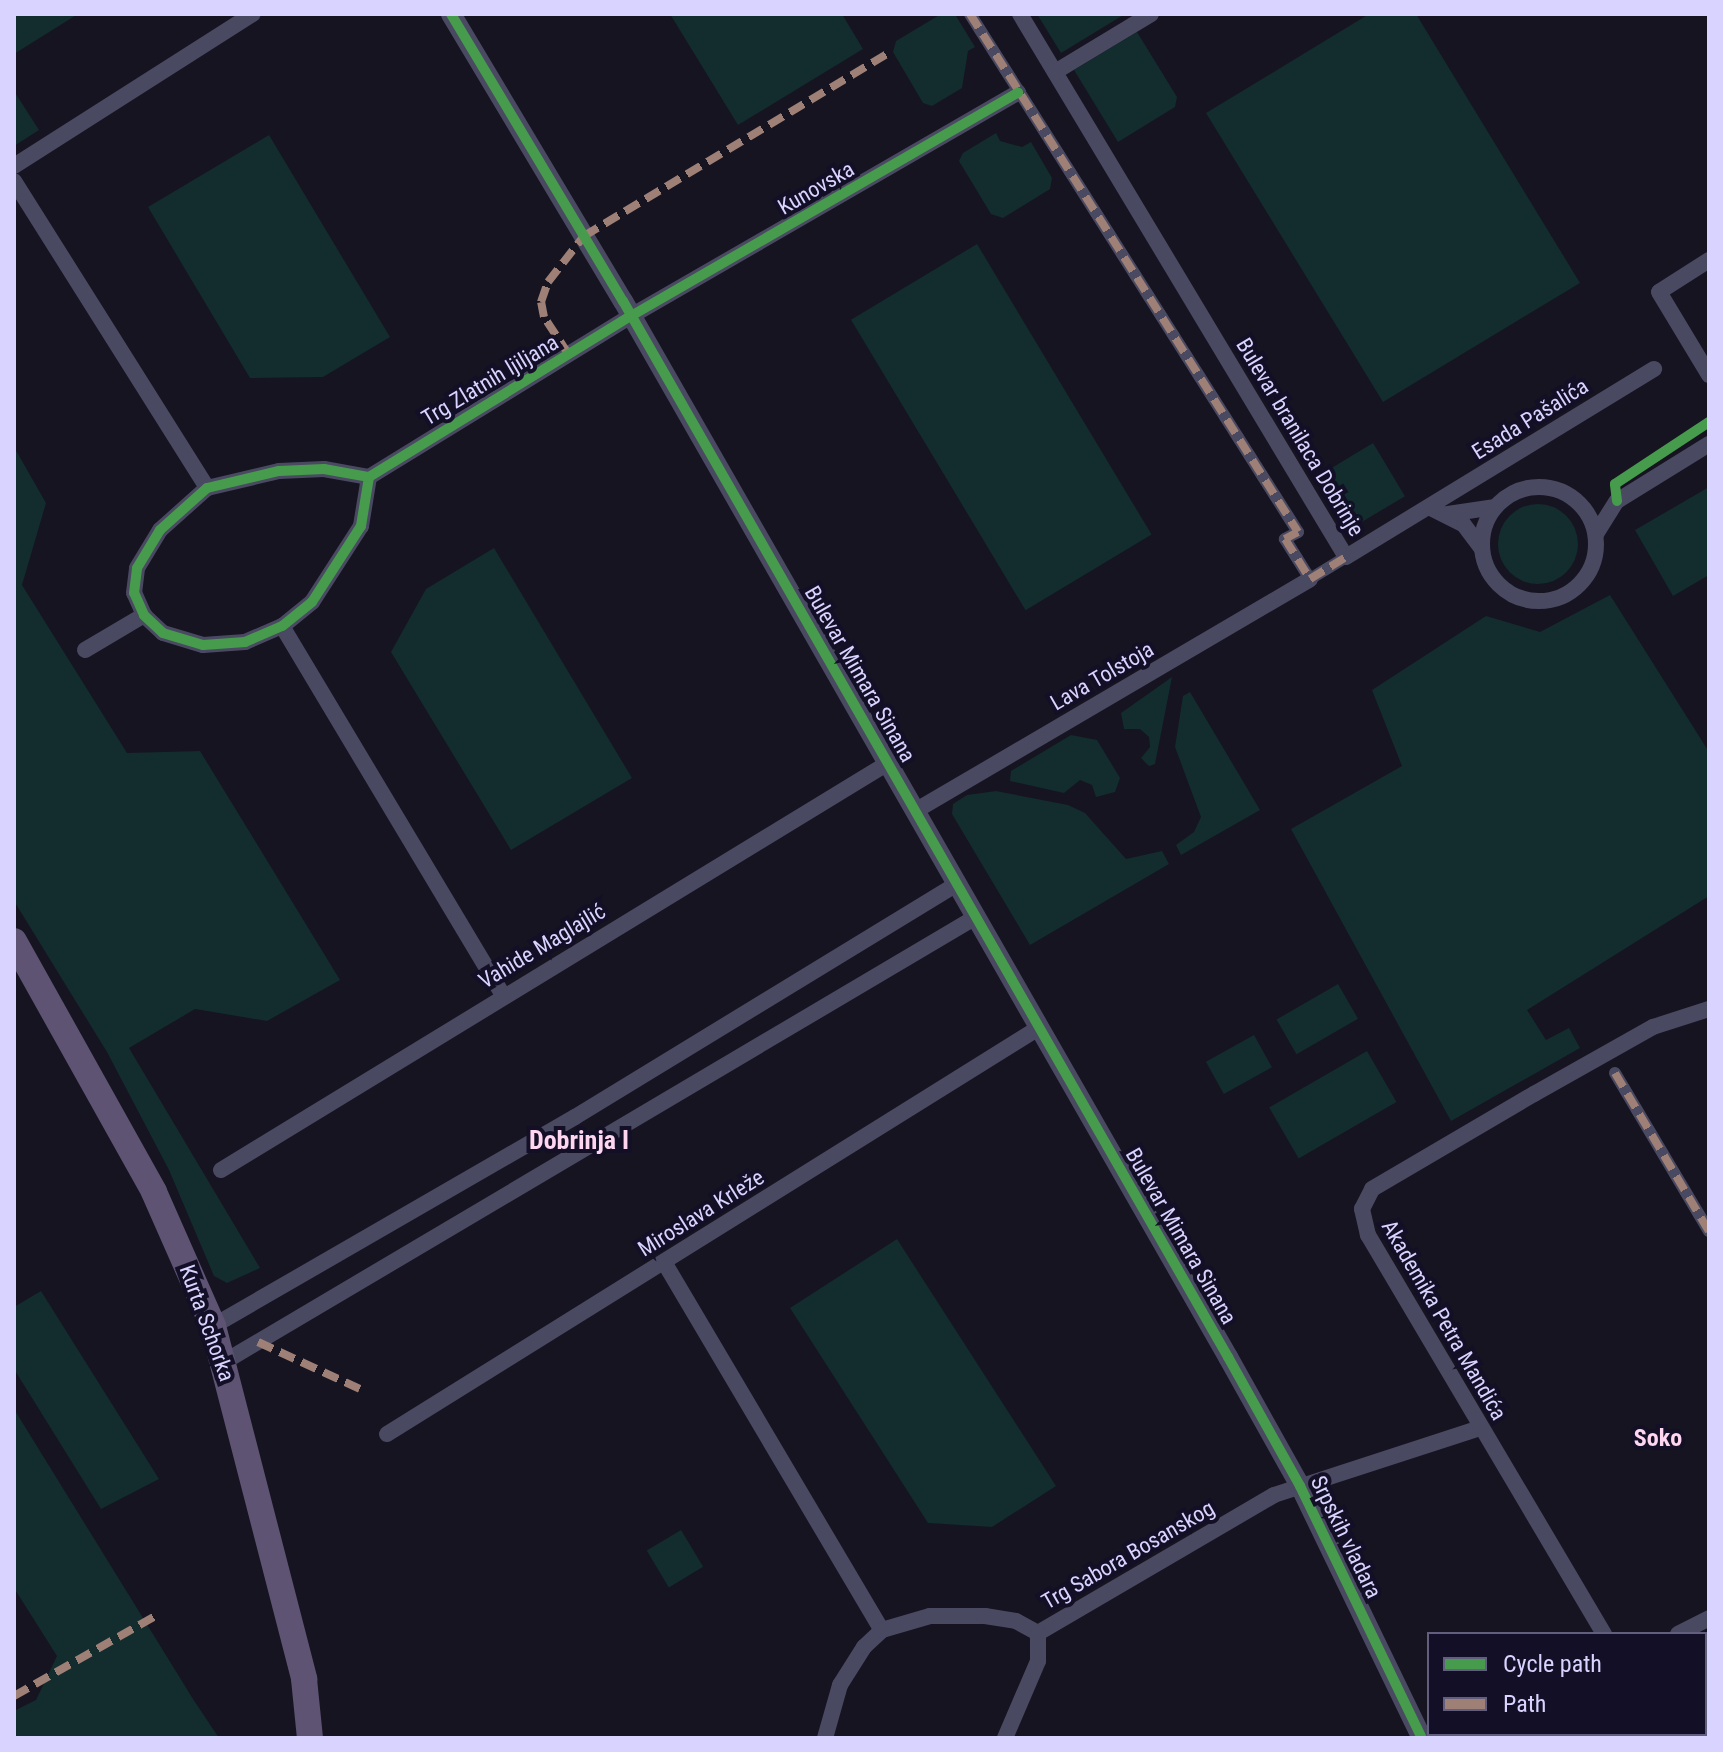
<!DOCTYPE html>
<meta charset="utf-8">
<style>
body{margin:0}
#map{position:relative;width:1723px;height:1752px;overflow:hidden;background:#161421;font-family:"Roboto Condensed",sans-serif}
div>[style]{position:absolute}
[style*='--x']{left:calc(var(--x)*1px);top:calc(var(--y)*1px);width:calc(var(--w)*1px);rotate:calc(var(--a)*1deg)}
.green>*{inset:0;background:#132c2d;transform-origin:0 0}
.round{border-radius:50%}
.pedestrian>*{height:12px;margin:-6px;padding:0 6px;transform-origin:6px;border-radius:6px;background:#4a4962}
.minor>*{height:16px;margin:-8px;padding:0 8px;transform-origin:8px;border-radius:8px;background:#4a4962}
.minor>.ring{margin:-8px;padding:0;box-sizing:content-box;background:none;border:16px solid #4a4962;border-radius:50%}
.tertiary>*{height:20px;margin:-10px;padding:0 10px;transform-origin:10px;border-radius:10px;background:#4a4962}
.primary>*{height:26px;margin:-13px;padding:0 13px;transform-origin:13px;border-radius:13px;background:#5e5373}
.quiet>*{height:8px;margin-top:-4px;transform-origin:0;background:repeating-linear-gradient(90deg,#9e8076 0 16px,transparent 0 24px)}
.cycleway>*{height:10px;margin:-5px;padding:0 5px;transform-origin:5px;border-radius:5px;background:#469c4c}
span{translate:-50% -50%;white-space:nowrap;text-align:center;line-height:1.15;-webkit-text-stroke:8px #130f26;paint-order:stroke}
.street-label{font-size:22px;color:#d9d4ff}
.neighbourhood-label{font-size:24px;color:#ffd6f0;font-weight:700}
.quarter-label{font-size:26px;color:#ffd6f0;font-weight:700}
.frame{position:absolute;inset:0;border:16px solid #d9d4ff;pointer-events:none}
.legend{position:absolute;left:1427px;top:1632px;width:280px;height:104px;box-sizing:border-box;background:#130f26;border:2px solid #625e7d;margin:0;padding:10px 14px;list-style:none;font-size:24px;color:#d9d4ff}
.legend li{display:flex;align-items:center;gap:16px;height:40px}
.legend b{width:40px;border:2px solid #625e7d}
</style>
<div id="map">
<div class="green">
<i style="clip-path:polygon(14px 14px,78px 14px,14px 54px)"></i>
<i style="clip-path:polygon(670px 14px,842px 14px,863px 49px,738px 125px)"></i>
<i style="clip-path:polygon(941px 14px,956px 16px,975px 47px,968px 51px,962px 88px,932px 106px,923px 103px,893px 52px,896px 41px)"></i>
<i style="clip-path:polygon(1037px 14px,1125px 14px,1061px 53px)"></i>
<i style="clip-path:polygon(1369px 14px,1416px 14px,1580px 283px,1383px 402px,1206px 113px)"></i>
<i style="clip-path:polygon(1137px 32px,1177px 97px,1175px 107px,1118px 142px,1074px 70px)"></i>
<i style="clip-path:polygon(14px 91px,39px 130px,14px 146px)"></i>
<i style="clip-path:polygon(996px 133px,1000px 141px,1022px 147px,1031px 142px,1052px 178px,1050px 189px,1003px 218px,991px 214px,959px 161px,963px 153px)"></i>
<i style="clip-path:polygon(269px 135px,390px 337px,323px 377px,250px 378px,148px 207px)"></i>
<i style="left:977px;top:244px;width:339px;height:147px;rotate:59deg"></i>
<i style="left:1373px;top:443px;width:62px;height:60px;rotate:59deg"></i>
<i style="clip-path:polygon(14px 447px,46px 503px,22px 585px,127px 753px,200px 751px,340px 980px,267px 1021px,195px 1009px,129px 1048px,260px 1268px,227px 1283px,214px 1276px,169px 1170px,107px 1052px,14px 901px)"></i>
<i style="clip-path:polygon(1709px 487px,1709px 575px,1673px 596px,1635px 530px)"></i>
<i class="round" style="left:1498px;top:504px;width:80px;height:80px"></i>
<i style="clip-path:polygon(494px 548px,632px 778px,511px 850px,391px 652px,426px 589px)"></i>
<i style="clip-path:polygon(1610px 595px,1709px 752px,1709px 896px,1527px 1010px,1546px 1040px,1569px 1028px,1580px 1048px,1451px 1121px,1291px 829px,1402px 766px,1372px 690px,1486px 616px,1540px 632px)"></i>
<i style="clip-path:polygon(1172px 677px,1155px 764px,1149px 766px,1141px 758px,1150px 747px,1149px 737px,1140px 729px,1124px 729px,1121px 713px)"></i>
<i style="clip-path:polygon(1190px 692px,1260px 810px,1181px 855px,1176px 845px,1194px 832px,1201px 817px,1175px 747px,1183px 696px)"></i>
<i style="clip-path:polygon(1071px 735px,1097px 740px,1120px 778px,1115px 792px,1096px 797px,1092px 785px,1080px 780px,1064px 793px,1010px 781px,1011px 771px)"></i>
<i style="clip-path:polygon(996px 791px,1068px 805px,1085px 813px,1126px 859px,1162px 851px,1169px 864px,1030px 945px,952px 814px,953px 804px,967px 795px)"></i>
<i style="left:1338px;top:984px;width:40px;height:71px;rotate:60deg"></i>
<i style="left:1254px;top:1035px;width:37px;height:55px;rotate:61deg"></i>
<i style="left:1367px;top:1051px;width:59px;height:113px;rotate:60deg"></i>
<i style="clip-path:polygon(897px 1239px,1056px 1486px,992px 1527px,928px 1523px,790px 1308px)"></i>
<i style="clip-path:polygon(41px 1291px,159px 1479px,101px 1509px,14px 1369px,14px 1307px)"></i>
<i style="clip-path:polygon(14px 1409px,193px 1699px,219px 1738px,14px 1738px,14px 1711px,36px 1700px,57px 1656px,14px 1588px)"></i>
<i style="left:681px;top:1530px;width:43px;height:40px;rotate:59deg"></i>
<i style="left:1522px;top:1734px;width:106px;height:9px"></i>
</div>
<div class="pedestrian">
<i style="--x:970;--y:14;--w:613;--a:57.66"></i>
<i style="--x:1298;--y:532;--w:15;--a:152"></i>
<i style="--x:1285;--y:539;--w:47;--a:58"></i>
<i style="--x:1310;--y:579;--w:42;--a:-31.4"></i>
<i style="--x:1615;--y:1073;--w:184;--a:59.3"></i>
</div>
<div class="minor">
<i style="--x:1020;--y:14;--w:633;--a:59.02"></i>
<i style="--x:1346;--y:557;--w:361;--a:-31.4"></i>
<i style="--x:1055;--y:72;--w:112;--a:-31.1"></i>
<i style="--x:14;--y:166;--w:283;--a:-32.5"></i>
<i style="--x:14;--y:181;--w:363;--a:57.8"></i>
<i style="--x:1709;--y:260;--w:59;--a:147.4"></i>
<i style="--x:1659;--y:292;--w:97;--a:58.9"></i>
<i style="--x:369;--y:477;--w:50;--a:99.3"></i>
<i style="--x:361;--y:526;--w:90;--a:122.8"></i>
<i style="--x:312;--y:602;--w:38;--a:141"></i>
<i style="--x:282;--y:626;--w:40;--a:156.6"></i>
<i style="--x:245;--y:642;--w:42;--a:175.9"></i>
<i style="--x:203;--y:645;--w:42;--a:-163.3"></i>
<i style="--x:163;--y:633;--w:26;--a:-137"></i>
<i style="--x:144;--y:615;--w:24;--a:-114"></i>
<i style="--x:134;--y:593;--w:25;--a:-83"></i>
<i style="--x:137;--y:568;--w:44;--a:-58.8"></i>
<i style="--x:160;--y:530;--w:63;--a:-41.8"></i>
<i style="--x:207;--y:488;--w:74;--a:-13.3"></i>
<i style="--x:279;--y:471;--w:45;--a:-2.5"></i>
<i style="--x:324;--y:469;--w:46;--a:10.1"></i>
<i style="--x:369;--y:477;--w:308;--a:-31.6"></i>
<i style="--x:631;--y:316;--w:447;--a:-30"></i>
<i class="ring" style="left:1482px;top:487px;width:98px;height:98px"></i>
<i style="--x:1429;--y:507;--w:39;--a:27"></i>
<i style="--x:1464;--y:525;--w:30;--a:53"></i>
<i style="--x:1448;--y:514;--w:48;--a:-8.5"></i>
<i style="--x:1596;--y:534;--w:39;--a:-58"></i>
<i style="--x:1617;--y:501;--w:108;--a:-31.8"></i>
<i style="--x:282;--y:626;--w:430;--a:59.1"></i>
<i style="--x:85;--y:650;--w:69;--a:-30.7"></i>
<i style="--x:915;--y:811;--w:458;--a:-30.4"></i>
<i style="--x:221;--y:1170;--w:781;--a:-31.39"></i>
<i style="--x:664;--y:1262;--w:428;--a:59.4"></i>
<i style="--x:213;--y:1326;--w:418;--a:-30"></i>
<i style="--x:575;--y:1117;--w:449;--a:-31.4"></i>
<i style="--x:224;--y:1362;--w:874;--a:-30.62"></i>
<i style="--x:387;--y:1434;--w:766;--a:-31.93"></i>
<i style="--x:1038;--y:1633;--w:273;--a:-30.3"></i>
<i style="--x:1274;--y:1495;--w:217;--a:-18"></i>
<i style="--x:1604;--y:1634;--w:464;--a:-120.6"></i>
<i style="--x:1368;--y:1235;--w:27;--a:-103"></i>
<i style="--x:1362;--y:1209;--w:22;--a:-63"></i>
<i style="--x:1372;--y:1189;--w:188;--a:-30.4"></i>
<i style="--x:1534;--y:1094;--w:137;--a:-29.4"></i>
<i style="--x:1653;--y:1027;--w:59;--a:-17.8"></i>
<i style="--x:1678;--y:1634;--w:35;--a:-27"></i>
<i style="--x:1662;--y:1734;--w:5;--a:53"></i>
<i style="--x:825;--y:1738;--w:55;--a:-74.2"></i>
<i style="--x:840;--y:1685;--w:45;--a:-57.7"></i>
<i style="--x:864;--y:1647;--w:25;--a:-43"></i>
<i style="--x:882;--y:1630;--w:50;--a:-16.3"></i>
<i style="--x:930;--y:1616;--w:55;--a:0"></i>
<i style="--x:985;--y:1616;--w:31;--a:9"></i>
<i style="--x:1016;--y:1621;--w:25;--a:29"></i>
<i style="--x:1005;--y:1738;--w:84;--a:-66.8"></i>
<i style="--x:1038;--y:1661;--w:28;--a:-90"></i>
<i style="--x:1466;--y:1738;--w:7;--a:-34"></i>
</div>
<div class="tertiary">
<i style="--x:451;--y:14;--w:335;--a:59.1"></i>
<i style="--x:623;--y:301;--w:1217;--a:60.19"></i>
<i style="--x:1228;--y:1357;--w:148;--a:60.8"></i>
<i style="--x:1300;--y:1486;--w:280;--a:64.2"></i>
</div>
<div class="primary">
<i style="--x:14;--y:941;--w:287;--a:60.8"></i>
<i style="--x:154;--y:1192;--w:146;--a:66.2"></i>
<i style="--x:213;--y:1326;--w:365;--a:75.5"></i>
<i style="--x:304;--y:1679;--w:59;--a:84.2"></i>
</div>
<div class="quiet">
<i style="--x:970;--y:14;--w:613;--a:57.66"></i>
<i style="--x:1298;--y:532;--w:15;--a:152"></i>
<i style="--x:1285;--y:539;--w:47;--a:58"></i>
<i style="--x:1310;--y:579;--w:42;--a:-31.4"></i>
<i style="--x:569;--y:355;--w:45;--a:-123.3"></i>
<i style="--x:544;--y:317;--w:15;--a:-101"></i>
<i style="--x:541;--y:302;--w:21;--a:-71"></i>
<i style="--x:548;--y:282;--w:58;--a:-52"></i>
<i style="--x:584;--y:236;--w:355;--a:-31"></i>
<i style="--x:1615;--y:1073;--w:184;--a:59.3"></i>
<i style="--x:258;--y:1342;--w:112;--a:24.7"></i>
<i style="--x:14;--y:1696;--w:167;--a:-29.5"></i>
</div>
<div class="cycleway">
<i style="--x:451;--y:14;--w:335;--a:59.1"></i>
<i style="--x:623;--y:301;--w:1217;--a:60.19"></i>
<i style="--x:1228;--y:1357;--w:148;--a:60.8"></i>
<i style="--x:1300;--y:1486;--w:280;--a:64.2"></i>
<i style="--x:369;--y:477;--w:50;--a:99.3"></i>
<i style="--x:361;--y:526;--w:90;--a:122.8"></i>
<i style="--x:312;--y:602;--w:38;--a:141"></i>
<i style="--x:282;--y:626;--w:40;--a:156.6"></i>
<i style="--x:245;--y:642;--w:42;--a:175.9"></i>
<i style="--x:203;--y:645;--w:42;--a:-163.3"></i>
<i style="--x:163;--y:633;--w:26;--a:-137"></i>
<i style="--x:144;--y:615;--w:24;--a:-114"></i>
<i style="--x:134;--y:593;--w:25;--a:-83"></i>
<i style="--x:137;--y:568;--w:44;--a:-58.8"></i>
<i style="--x:160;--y:530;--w:63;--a:-41.8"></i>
<i style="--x:207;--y:488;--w:74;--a:-13.3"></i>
<i style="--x:279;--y:471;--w:45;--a:-2.5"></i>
<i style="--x:324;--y:469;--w:46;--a:10.1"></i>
<i style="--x:369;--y:477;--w:308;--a:-31.6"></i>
<i style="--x:631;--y:316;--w:447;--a:-30"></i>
<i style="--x:1617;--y:501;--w:17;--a:-97"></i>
<i style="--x:1615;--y:484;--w:113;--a:-33.4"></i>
</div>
<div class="street-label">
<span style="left:816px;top:188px;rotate:-30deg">Kunovska</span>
<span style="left:490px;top:380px;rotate:-31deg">Trg Zlatnih ljiljana</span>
<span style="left:1530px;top:419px;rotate:-32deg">Esada Pašalića</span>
<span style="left:1300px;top:437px;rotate:59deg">Bulevar branilaca Dobrinje</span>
<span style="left:860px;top:674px;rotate:60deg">Bulevar Mimara Sinana</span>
<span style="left:1102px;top:676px;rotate:-30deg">Lava Tolstoja</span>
<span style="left:542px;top:946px;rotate:-31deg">Vahide Maglajlić</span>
<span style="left:701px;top:1213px;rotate:-32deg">Miroslava Krleže</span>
<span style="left:1181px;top:1236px;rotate:60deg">Bulevar Mimara Sinana</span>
<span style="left:1444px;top:1320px;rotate:60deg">Akademika Petra Mandića</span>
<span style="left:207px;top:1323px;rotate:70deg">Kurta Schorka</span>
<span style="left:1346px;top:1537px;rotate:64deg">Srpskih vladara</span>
<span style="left:1128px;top:1555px;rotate:-30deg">Trg Sabora Bosanskog</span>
</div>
<div class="neighbourhood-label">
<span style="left:1658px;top:1439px">Soko</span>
</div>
<div class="quarter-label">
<span style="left:579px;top:1141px">Dobrinja I</span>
</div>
<div class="frame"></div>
<ul class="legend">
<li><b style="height:10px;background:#469c4c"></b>Cycle path</li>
<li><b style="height:10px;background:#9e8076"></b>Path</li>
</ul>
</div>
